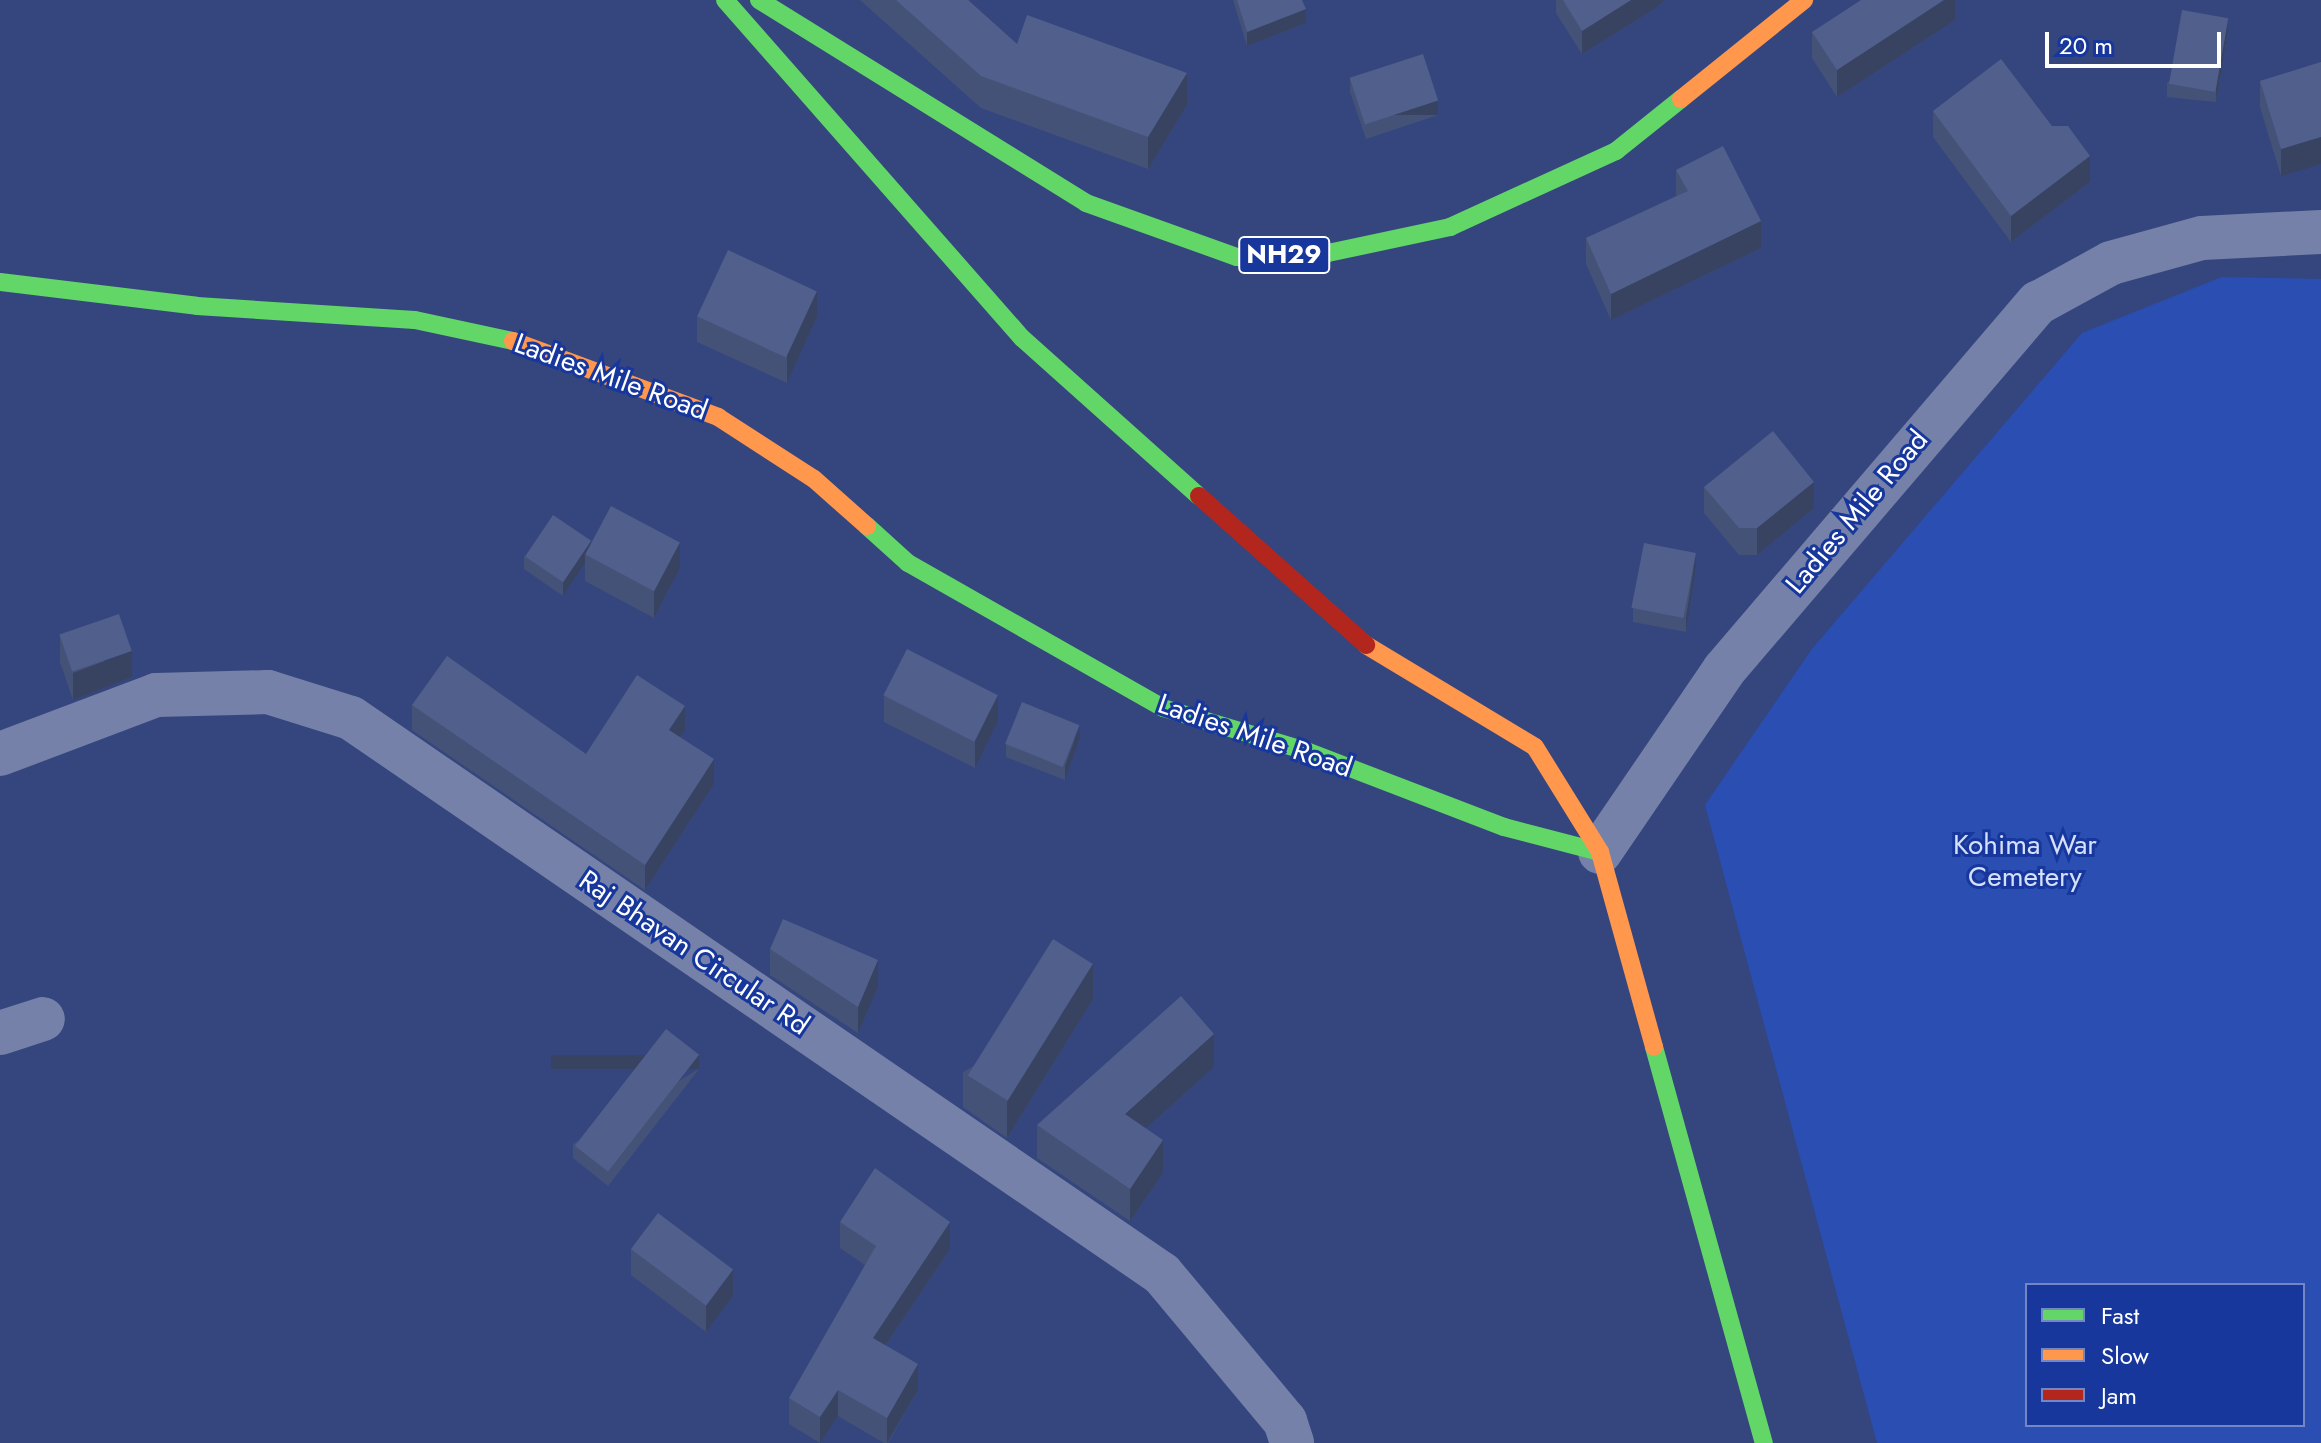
<!DOCTYPE html>
<style>
body{margin:0}
#map{position:relative;width:2321px;height:1443px;overflow:hidden;background:#35467e;font-family:Jost,sans-serif}
div>[style]{position:absolute}
[style*='--x']{left:calc(var(--x)*1px);top:calc(var(--y)*1px);width:calc(var(--w)*1px);rotate:calc(var(--a)*1deg)}
.green>*{inset:0;background:#2b4eb2}
.street>*{height:44px;margin:-22px;padding:0 22px;transform-origin:22px;border-radius:22px;background:#7581a8}
.fast>*{height:18px;margin:-9px;padding:0 9px;transform-origin:9px;border-radius:9px;background:#63d668}
.slow>*{height:18px;margin:-9px;padding:0 9px;transform-origin:9px;border-radius:9px;background:#ff974d}
.jam>*{height:18px;margin:-9px;padding:0 9px;transform-origin:9px;border-radius:9px;background:#b3261e}
.wall>*{inset:0;background:#455278}
.shaded-wall>*{inset:0;background:#384261;transform-origin:0 0}
.building>*{inset:0;background:#505f8b;transform-origin:0 0}
span{translate:-50% -50%;white-space:nowrap;text-align:center;line-height:1.15;-webkit-text-stroke:6px #17379c;paint-order:stroke}
.shield-label span{padding:2px 6px;background:#17379c;border:2px solid;border-radius:6px;-webkit-text-stroke-width:0}
.shield-label{font-size:26px;color:#fff;font-weight:700}
.street-label{font-size:28px;color:#fff}
.park-label{font-size:28px;color:#d5e0fc}
.legend{position:absolute;left:2025px;top:1283px;width:280px;height:144px;box-sizing:border-box;background:#17379c;border:2px solid #7487c4;margin:0;padding:10px 14px;list-style:none;font-size:24px;color:#fff}
.legend li{display:flex;align-items:center;gap:16px;height:40px}
.legend b{width:40px;border:2px solid #7487c4}
.scale{position:absolute;left:2045px;top:32px;width:176px;height:36px;box-sizing:border-box;border:4px solid #fff;border-top:0;padding-left:10px;font-size:24px;line-height:28px;white-space:nowrap;color:#fff;-webkit-text-stroke:6px #17379c;paint-order:stroke}
</style>
<div id="map">
<div class="green">
<i style="clip-path:polygon(evenodd,2222px 277px,2321px 279px,2321px 1443px,1877px 1443px,1705px 805px,1812px 649px,2082px 333px,2222px 277px,2027px 1285px,2303px 1285px,2303px 1425px,2027px 1425px,2027px 1285px)"></i>
</div>
<div class="street">
<i style="--x:0;--y:754;--w:167;--a:-20.7"></i>
<i style="--x:156;--y:695;--w:112;--a:-1.5"></i>
<i style="--x:268;--y:692;--w:87;--a:17.4"></i>
<i style="--x:351;--y:718;--w:983;--a:34.43"></i>
<i style="--x:1162;--y:1274;--w:192;--a:50.1"></i>
<i style="--x:1285;--y:1421;--w:23;--a:72"></i>
<i style="--x:1600;--y:852;--w:220;--a:-55.7"></i>
<i style="--x:1724;--y:670;--w:483;--a:-49.5"></i>
<i style="--x:2038;--y:303;--w:83;--a:-28.7"></i>
<i style="--x:2111;--y:263;--w:94;--a:-15.4"></i>
<i style="--x:2202;--y:238;--w:119;--a:-2.9"></i>
<i style="--x:0;--y:1033;--w:45;--a:-18"></i>
</div>
<div class="fast">
<i style="--x:725;--y:0;--w:450;--a:48.7"></i>
<i style="--x:1022;--y:338;--w:237;--a:41.8"></i>
<i style="--x:759;--y:0;--w:385;--a:31.8"></i>
<i style="--x:1086;--y:203;--w:160;--a:19.7"></i>
<i style="--x:1237;--y:257;--w:91;--a:-2.5"></i>
<i style="--x:1328;--y:253;--w:125;--a:-12"></i>
<i style="--x:1450;--y:227;--w:183;--a:-24.6"></i>
<i style="--x:1616;--y:151;--w:83;--a:-38.7"></i>
<i style="--x:0;--y:282;--w:198;--a:6.9"></i>
<i style="--x:197;--y:306;--w:218;--a:3.7"></i>
<i style="--x:415;--y:320;--w:100;--a:12.1"></i>
<i style="--x:867;--y:526;--w:55;--a:42.1"></i>
<i style="--x:908;--y:563;--w:293;--a:29.6"></i>
<i style="--x:1163;--y:708;--w:149;--a:16.7"></i>
<i style="--x:1306;--y:751;--w:212;--a:21"></i>
<i style="--x:1504;--y:827;--w:99;--a:14.6"></i>
<i style="--x:1654;--y:1047;--w:411;--a:74.5"></i>
</div>
<div class="slow">
<i style="--x:1681;--y:99;--w:158;--a:-38.8"></i>
<i style="--x:513;--y:341;--w:219;--a:20.3"></i>
<i style="--x:718;--y:417;--w:114;--a:32.9"></i>
<i style="--x:814;--y:479;--w:71;--a:41.6"></i>
<i style="--x:1366;--y:645;--w:197;--a:31.1"></i>
<i style="--x:1535;--y:747;--w:123;--a:58.2"></i>
<i style="--x:1600;--y:852;--w:202;--a:74.5"></i>
</div>
<div class="jam">
<i style="--x:1199;--y:496;--w:224;--a:41.7"></i>
</div>
<div class="wall">
<i style="clip-path:polygon(860px 0,968px 0,1017px 44px,1187px 105px,1148px 169px,981px 108px)"></i>
<i style="clip-path:polygon(1233px 0,1302px 0,1306px 23px,1247px 46px)"></i>
<i style="clip-path:polygon(1556px 0,1665px 0,1656px 8px,1582px 54px,1556px 13px)"></i>
<i style="clip-path:polygon(1955px 0,1955px 20px,1837px 97px,1812px 58px,1812px 32px)"></i>
<i style="clip-path:polygon(2228px 31px,2216px 102px,2167px 97px,2167px 83px)"></i>
<i style="clip-path:polygon(2321px 62px,2281px 176px,2260px 107px,2260px 81px)"></i>
<i style="clip-path:polygon(1350px 78px,1438px 115px,1366px 139px,1350px 92px)"></i>
<i style="clip-path:polygon(1933px 111px,2090px 182px,2011px 242px,1933px 137px)"></i>
<i style="clip-path:polygon(1676px 170px,1761px 248px,1611px 320px,1586px 264px,1586px 238px,1676px 196px)"></i>
<i style="clip-path:polygon(697px 316px,817px 317px,787px 383px,697px 342px)"></i>
<i style="clip-path:polygon(1704px 487px,1814px 508px,1757px 555px,1739px 555px,1704px 513px)"></i>
<i style="clip-path:polygon(591px 544px,680px 568px,654px 618px,585px 581px,585px 563px,563px 596px,524px 569px,524px 556px)"></i>
<i style="clip-path:polygon(1696px 567px,1686px 632px,1633px 622px,1633px 608px)"></i>
<i style="clip-path:polygon(60px 635px,132px 677px,73px 700px,60px 662px)"></i>
<i style="clip-path:polygon(884px 696px,998px 721px,975px 768px,884px 722px)"></i>
<i style="clip-path:polygon(412px 705px,586px 754px,685px 730px,680px 737px,714px 784px,645px 890px,412px 730px)"></i>
<i style="clip-path:polygon(1080px 738px,1065px 780px,1006px 757px,1006px 744px)"></i>
<i style="clip-path:polygon(770px 949px,878px 987px,858px 1033px,770px 975px)"></i>
<i style="clip-path:polygon(1093px 999px,1007px 1138px,963px 1107px,963px 1072px)"></i>
<i style="clip-path:polygon(1214px 1067px,1146px 1128px,1163px 1173px,1130px 1221px,1037px 1158px,1037px 1125px)"></i>
<i style="clip-path:polygon(699px 1069px,608px 1186px,573px 1158px,573px 1144px)"></i>
<i style="clip-path:polygon(840px 1222px,950px 1249px,886px 1345px,918px 1390px,888px 1443px,884px 1443px,838px 1416px,820px 1443px,789px 1424px,789px 1398px,865px 1265px,840px 1248px)"></i>
<i style="clip-path:polygon(631px 1249px,733px 1296px,706px 1332px,631px 1275px)"></i>
</div>
<div class="shaded-wall">
<i style="clip-path:polygon(1631px 0,1665px 0,1656px 8px,1582px 54px,1582px 31px)"></i>
<i style="clip-path:polygon(1944px 0,1955px 0,1955px 20px,1837px 97px,1837px 70px)"></i>
<i style="clip-path:polygon(1306px 9px,1306px 23px,1247px 46px,1247px 32px)"></i>
<i style="clip-path:polygon(2228px 18px,2228px 31px,2216px 102px,2216px 89px)"></i>
<i style="clip-path:polygon(1187px 73px,1187px 105px,1148px 169px,1148px 137px)"></i>
<i style="left:1438px;top:101px;width:14px;height:76px;rotate:90deg"></i>
<i style="clip-path:polygon(2321px 137px,2321px 164px,2281px 176px,2281px 149px)"></i>
<i style="clip-path:polygon(2090px 156px,2090px 182px,2011px 242px,2011px 216px)"></i>
<i style="clip-path:polygon(1761px 221px,1761px 248px,1611px 320px,1611px 294px)"></i>
<i style="clip-path:polygon(817px 291px,817px 317px,787px 383px,787px 356px)"></i>
<i style="clip-path:polygon(1814px 482px,1814px 508px,1757px 555px,1757px 528px)"></i>
<i style="clip-path:polygon(591px 541px,591px 555px,585px 555px,585px 563px,563px 596px,563px 582px)"></i>
<i style="clip-path:polygon(680px 542px,680px 568px,654px 618px,654px 591px)"></i>
<i style="clip-path:polygon(1696px 553px,1696px 567px,1686px 632px,1686px 618px)"></i>
<i style="clip-path:polygon(132px 651px,132px 677px,73px 700px,73px 673px)"></i>
<i style="clip-path:polygon(998px 695px,998px 721px,975px 768px,975px 741px)"></i>
<i style="clip-path:polygon(685px 706px,685px 730px,669px 755px,669px 730px)"></i>
<i style="clip-path:polygon(1080px 725px,1080px 738px,1065px 780px,1065px 766px)"></i>
<i style="clip-path:polygon(714px 759px,714px 784px,645px 890px,645px 865px)"></i>
<i style="clip-path:polygon(878px 960px,878px 987px,858px 1033px,858px 1007px)"></i>
<i style="clip-path:polygon(1093px 964px,1093px 999px,1007px 1138px,1007px 1102px)"></i>
<i style="clip-path:polygon(1214px 1034px,1214px 1067px,1125px 1147px,1125px 1114px)"></i>
<i style="left:699px;top:1055px;width:14px;height:148px;rotate:90deg"></i>
<i style="clip-path:polygon(1163px 1140px,1163px 1173px,1130px 1221px,1130px 1189px)"></i>
<i style="clip-path:polygon(950px 1222px,950px 1249px,873px 1364px,873px 1338px)"></i>
<i style="clip-path:polygon(733px 1270px,733px 1296px,706px 1332px,706px 1306px)"></i>
<i style="clip-path:polygon(918px 1364px,918px 1390px,887px 1443px,887px 1418px)"></i>
<i style="clip-path:polygon(838px 1390px,838px 1416px,820px 1443px,820px 1417px)"></i>
</div>
<div class="building">
<i style="clip-path:polygon(896px 0,968px 0,1017px 44px,1027px 15px,1187px 73px,1148px 137px,981px 76px)"></i>
<i style="clip-path:polygon(1237px 0,1302px 0,1306px 9px,1247px 32px)"></i>
<i style="clip-path:polygon(1563px 0,1631px 0,1582px 31px)"></i>
<i style="clip-path:polygon(1861px 0,1944px 0,1837px 70px,1812px 32px)"></i>
<i style="left:2182px;top:10px;width:47px;height:75px;rotate:10deg"></i>
<i style="left:1423px;top:54px;width:49px;height:77px;rotate:72deg"></i>
<i style="clip-path:polygon(2001px 59px,2052px 126px,2068px 126px,2090px 156px,2011px 216px,1933px 111px)"></i>
<i style="clip-path:polygon(2321px 62px,2321px 137px,2281px 149px,2260px 81px)"></i>
<i style="clip-path:polygon(1723px 146px,1761px 221px,1611px 294px,1586px 238px,1688px 191px,1676px 170px)"></i>
<i style="left:728px;top:250px;width:98px;height:73px;rotate:25deg"></i>
<i style="clip-path:polygon(1773px 431px,1814px 482px,1757px 528px,1739px 528px,1704px 487px)"></i>
<i style="left:611px;top:506px;width:78px;height:55px;rotate:28deg"></i>
<i style="left:553px;top:515px;width:46px;height:50px;rotate:34deg"></i>
<i style="left:1644px;top:543px;width:53px;height:66px;rotate:11deg"></i>
<i style="left:119px;top:614px;width:39px;height:63px;rotate:71deg"></i>
<i style="left:907px;top:649px;width:102px;height:52px;rotate:27deg"></i>
<i style="clip-path:polygon(447px 656px,586px 754px,637px 675px,685px 706px,669px 730px,714px 759px,645px 865px,412px 705px)"></i>
<i style="left:1022px;top:702px;width:62px;height:45px;rotate:22deg"></i>
<i style="clip-path:polygon(783px 919px,878px 960px,858px 1007px,770px 949px)"></i>
<i style="left:1053px;top:939px;width:47px;height:161px;rotate:32deg"></i>
<i style="clip-path:polygon(1181px 996px,1214px 1034px,1125px 1114px,1163px 1140px,1130px 1189px,1037px 1125px)"></i>
<i style="left:666px;top:1029px;width:42px;height:148px;rotate:38deg"></i>
<i style="clip-path:polygon(875px 1168px,950px 1222px,873px 1338px,918px 1364px,887px 1418px,838px 1390px,820px 1417px,789px 1398px,876px 1246px,840px 1222px)"></i>
<i style="left:658px;top:1213px;width:94px;height:45px;rotate:37deg"></i>
</div>
<div class="shield-label">
<span style="left:1284px;top:255px">NH29</span>
</div>
<div class="street-label">
<span style="left:611px;top:377px;rotate:20deg">Ladies Mile Road</span>
<span style="left:1857px;top:512px;rotate:-50deg">Ladies Mile Road</span>
<span style="left:1255px;top:736px;rotate:19deg">Ladies Mile Road</span>
<span style="left:694px;top:953px;rotate:34deg">Raj Bhavan Circular Rd</span>
</div>
<div class="park-label">
<span style="left:2025px;top:861px">Kohima War<br>Cemetery</span>
</div>
<ul class="legend">
<li><b style="height:10px;background:#63d668"></b>Fast</li>
<li><b style="height:10px;background:#ff974d"></b>Slow</li>
<li><b style="height:10px;background:#b3261e"></b>Jam</li>
</ul>
<div class="scale">20 m</div>
</div>
